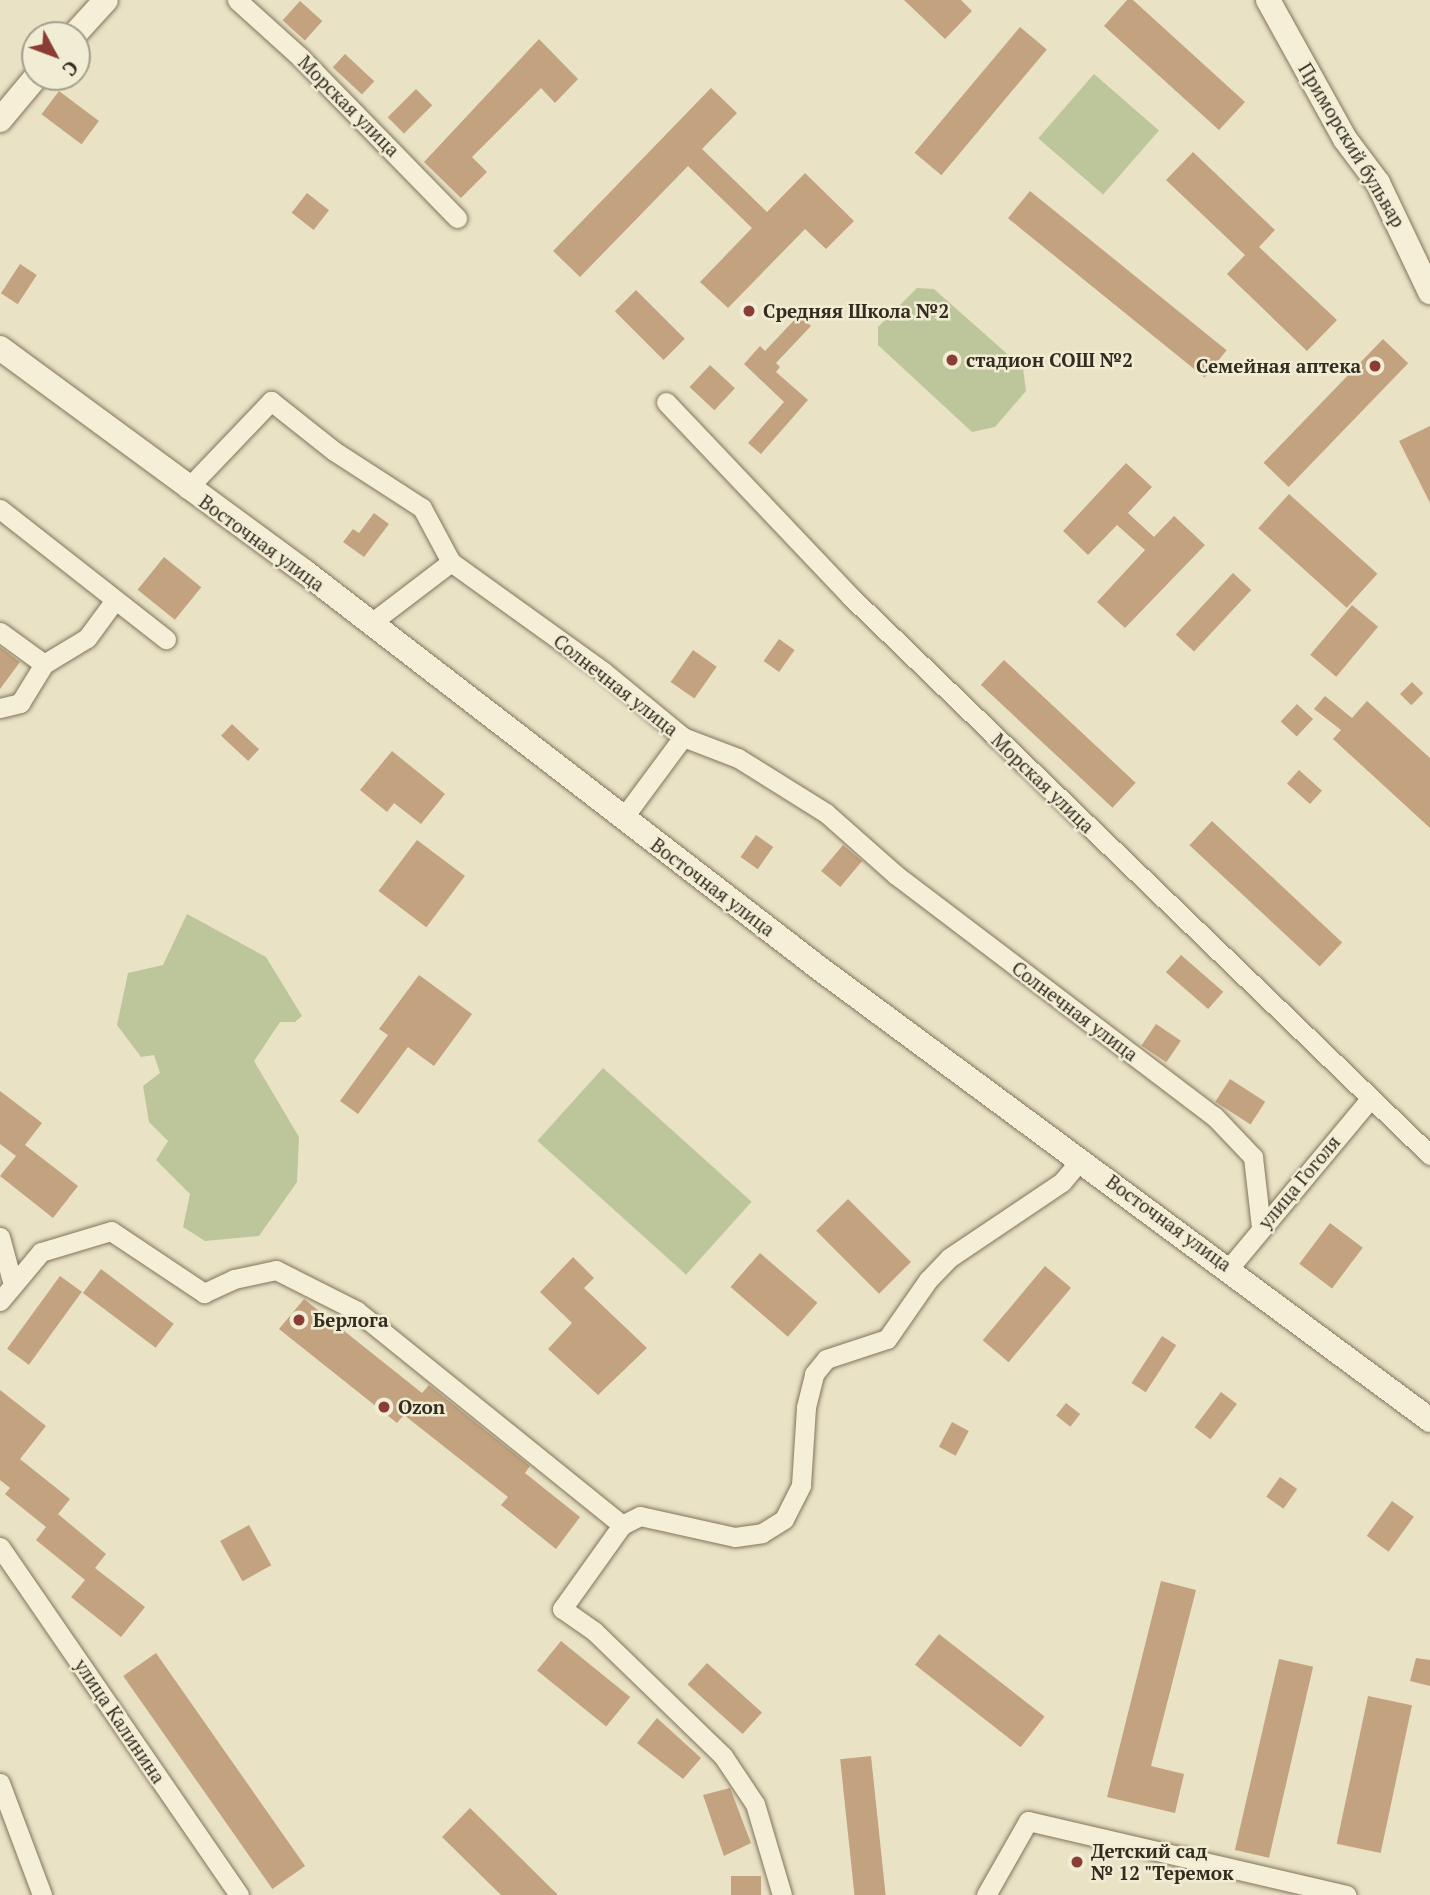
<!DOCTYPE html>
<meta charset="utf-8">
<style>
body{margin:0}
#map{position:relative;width:1430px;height:1895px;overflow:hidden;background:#e9e2c5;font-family:"PT Serif",serif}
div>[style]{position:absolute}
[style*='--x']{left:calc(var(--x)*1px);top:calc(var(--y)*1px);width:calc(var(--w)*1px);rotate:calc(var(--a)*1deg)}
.green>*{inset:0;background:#bcc69a;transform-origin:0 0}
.building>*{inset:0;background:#c3a37f;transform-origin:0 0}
.roads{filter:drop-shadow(0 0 2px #82755d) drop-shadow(0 0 2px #82755d)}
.minor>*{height:19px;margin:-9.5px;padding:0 9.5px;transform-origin:9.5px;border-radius:9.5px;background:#f5efd7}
.tertiary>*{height:24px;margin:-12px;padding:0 12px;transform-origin:12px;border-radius:12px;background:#f5efd7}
.dots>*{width:19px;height:19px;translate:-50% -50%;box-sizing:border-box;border:4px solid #f1ecd4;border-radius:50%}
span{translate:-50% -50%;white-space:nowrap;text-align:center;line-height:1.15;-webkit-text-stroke:5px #f1ecd4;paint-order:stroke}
.street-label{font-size:19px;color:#342c1f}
.poi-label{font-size:19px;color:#342c1f;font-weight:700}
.left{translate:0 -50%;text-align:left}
.right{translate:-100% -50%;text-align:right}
.north{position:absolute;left:21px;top:21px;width:70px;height:70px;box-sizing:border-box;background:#f1ecd4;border:2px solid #a59f8c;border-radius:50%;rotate:131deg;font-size:19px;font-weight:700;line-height:28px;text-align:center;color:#342c1f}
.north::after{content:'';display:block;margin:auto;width:24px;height:32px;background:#8a3d34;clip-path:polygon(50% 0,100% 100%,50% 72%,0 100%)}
</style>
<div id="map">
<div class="green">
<i style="left:1094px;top:74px;width:86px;height:85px;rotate:41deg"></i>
<i style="clip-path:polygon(917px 288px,934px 289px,1023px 368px,1026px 391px,995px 427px,972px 432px,878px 345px,878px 327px)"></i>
<i style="clip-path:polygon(187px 914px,266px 957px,302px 1016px,295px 1022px,280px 1022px,254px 1061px,299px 1137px,297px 1182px,259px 1236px,205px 1241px,183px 1227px,190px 1194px,156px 1160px,168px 1141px,149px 1122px,143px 1086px,160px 1073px,154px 1055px,141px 1057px,117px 1025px,128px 973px,163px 965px)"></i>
<i style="left:603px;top:1068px;width:200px;height:98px;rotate:42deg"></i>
</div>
<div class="building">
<i style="clip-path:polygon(904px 0,961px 0,972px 11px,945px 39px)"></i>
<i style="clip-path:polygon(1127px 0,1133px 0,1245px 102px,1219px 130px,1104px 26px)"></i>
<i style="left:300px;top:1px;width:30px;height:26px;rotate:42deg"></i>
<i style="left:1020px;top:27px;width:35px;height:164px;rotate:40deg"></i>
<i style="clip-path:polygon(539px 39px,578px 79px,555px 103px,541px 88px,472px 157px,487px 172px,461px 198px,424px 162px)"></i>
<i style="left:345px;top:54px;width:40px;height:18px;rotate:43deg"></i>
<i style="clip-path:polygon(711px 88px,737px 113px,702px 149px,767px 212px,805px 173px,854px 221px,826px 249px,805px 229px,728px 308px,700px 282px,752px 228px,688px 166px,580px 277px,553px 251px)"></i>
<i style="left:416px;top:89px;width:23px;height:40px;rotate:45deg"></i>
<i style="left:59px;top:91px;width:50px;height:29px;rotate:37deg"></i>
<i style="clip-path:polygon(1193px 152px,1275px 230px,1259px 247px,1337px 320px,1307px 351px,1227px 274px,1245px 255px,1166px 180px)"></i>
<i style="left:1030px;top:191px;width:253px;height:35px;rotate:39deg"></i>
<i style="left:307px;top:193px;width:28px;height:25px;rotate:38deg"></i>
<i style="left:20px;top:264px;width:20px;height:35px;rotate:33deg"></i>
<i style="left:636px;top:290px;width:69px;height:30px;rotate:45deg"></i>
<i style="clip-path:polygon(799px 315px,811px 326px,776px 363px,780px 367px,776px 372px,808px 400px,761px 454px,748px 443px,784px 402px,744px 364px,760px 346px,765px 351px)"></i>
<i style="left:1383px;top:339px;width:35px;height:172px;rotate:44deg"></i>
<i style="left:710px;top:365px;width:34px;height:30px;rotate:43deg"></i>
<i style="clip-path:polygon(1430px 426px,1430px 503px,1399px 441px)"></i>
<i style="clip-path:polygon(1126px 463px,1152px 487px,1128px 513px,1154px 537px,1174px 516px,1205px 545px,1125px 628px,1097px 602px,1145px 550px,1117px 525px,1088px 555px,1063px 531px)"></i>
<i style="left:1289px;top:494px;width:119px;height:46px;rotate:42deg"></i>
<i style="clip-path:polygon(374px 513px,389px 524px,364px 557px,343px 542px,353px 529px,359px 533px)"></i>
<i style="left:164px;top:557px;width:48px;height:42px;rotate:39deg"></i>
<i style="left:1233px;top:573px;width:25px;height:84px;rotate:43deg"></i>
<i style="left:1352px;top:605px;width:34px;height:65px;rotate:40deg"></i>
<i style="left:779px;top:639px;width:19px;height:27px;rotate:35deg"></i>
<i style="clip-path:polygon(0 647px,20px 662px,0 689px)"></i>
<i style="left:693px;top:650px;width:29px;height:39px;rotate:35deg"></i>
<i style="left:1004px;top:660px;width:180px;height:34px;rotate:43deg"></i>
<i style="left:1412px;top:682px;width:16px;height:17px;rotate:45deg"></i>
<i style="clip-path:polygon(1325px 696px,1352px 718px,1367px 701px,1430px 758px,1430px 828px,1333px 739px,1341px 730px,1314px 709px)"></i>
<i style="left:1297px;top:704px;width:22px;height:24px;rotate:43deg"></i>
<i style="left:232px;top:724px;width:37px;height:16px;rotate:43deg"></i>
<i style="clip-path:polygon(392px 751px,445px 794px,421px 824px,394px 803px,387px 812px,360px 790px)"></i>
<i style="left:1299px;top:770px;width:31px;height:18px;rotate:42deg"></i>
<i style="left:1212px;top:821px;width:178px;height:33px;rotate:43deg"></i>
<i style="left:756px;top:835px;width:21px;height:27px;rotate:35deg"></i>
<i style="left:417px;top:840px;width:60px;height:64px;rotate:37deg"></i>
<i style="left:843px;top:845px;width:25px;height:34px;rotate:40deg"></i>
<i style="left:1181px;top:955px;width:56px;height:23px;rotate:41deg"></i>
<i style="clip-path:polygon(419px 975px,472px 1014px,434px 1066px,408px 1047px,358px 1114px,340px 1101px,388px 1035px,379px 1029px)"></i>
<i style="left:1156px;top:1024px;width:30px;height:26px;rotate:34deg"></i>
<i style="left:1230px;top:1079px;width:42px;height:27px;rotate:33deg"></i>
<i style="clip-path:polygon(0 1091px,42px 1123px,25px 1145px,78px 1186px,53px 1218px,0 1176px,16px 1156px,0 1144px)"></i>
<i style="left:848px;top:1199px;width:89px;height:45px;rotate:45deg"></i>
<i style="left:1330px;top:1223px;width:41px;height:51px;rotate:37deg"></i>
<i style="left:760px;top:1253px;width:76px;height:45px;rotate:41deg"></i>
<i style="clip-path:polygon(573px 1257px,594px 1278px,584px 1288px,647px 1348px,598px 1395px,548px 1349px,572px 1323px,540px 1292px)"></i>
<i style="left:1045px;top:1266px;width:34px;height:97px;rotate:40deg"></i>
<i style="left:101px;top:1269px;width:91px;height:30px;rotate:37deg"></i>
<i style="left:60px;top:1276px;width:27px;height:90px;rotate:36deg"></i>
<i style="clip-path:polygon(304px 1299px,422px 1393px,429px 1385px,530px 1466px,525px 1473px,580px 1517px,556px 1549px,501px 1505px,508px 1497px,404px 1415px,397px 1423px,279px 1329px)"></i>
<i style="left:1162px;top:1336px;width:17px;height:56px;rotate:33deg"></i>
<i style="clip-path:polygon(0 1390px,46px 1426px,20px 1459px,70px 1499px,58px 1514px,106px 1554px,95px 1568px,145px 1607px,121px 1637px,71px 1597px,85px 1580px,36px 1540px,46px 1527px,5px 1494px,10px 1488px,0 1480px)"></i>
<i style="left:1221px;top:1392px;width:20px;height:44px;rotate:37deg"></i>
<i style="left:1066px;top:1403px;width:18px;height:16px;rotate:38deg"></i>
<i style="left:952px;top:1422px;width:19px;height:28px;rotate:28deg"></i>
<i style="left:1280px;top:1477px;width:21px;height:24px;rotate:35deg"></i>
<i style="left:1392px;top:1501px;width:27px;height:43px;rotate:36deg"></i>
<i style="left:249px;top:1525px;width:46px;height:33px;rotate:61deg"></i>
<i style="clip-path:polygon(1161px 1581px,1196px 1590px,1151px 1766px,1184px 1774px,1175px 1813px,1107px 1797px)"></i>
<i style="left:939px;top:1634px;width:134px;height:39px;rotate:38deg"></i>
<i style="left:561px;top:1641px;width:89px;height:38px;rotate:39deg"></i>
<i style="left:156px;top:1653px;width:260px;height:40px;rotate:55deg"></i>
<i style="clip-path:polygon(1416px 1658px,1430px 1660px,1430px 1686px,1410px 1681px)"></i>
<i style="left:1279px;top:1659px;width:35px;height:196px;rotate:13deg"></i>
<i style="left:707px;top:1663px;width:74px;height:29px;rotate:42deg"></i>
<i style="left:1368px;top:1696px;width:45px;height:151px;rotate:12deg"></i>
<i style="clip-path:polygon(657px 1718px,701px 1758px,683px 1779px,637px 1743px)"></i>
<i style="left:871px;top:1756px;width:140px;height:31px;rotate:84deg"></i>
<i style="clip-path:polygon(730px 1788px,751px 1843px,724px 1856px,703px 1795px)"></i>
<i style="clip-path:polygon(470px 1808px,558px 1895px,501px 1895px,442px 1837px)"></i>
<i style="left:731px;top:1876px;width:30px;height:19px"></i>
</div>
<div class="roads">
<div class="minor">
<i style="--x:237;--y:0;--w:85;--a:42.1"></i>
<i style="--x:300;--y:57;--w:225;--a:45.7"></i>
<i style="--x:666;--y:402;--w:267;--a:46.5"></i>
<i style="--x:850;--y:596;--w:806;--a:43.94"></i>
<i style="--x:187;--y:489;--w:122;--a:-46.3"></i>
<i style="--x:271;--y:401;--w:80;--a:38.4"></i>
<i style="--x:334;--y:451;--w:105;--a:32.9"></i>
<i style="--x:422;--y:508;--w:61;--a:61.8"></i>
<i style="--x:451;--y:562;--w:188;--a:35.7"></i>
<i style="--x:604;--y:672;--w:102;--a:39.4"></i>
<i style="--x:683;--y:737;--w:59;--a:20.9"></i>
<i style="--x:738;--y:758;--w:104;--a:32"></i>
<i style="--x:826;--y:813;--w:94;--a:41.5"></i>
<i style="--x:896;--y:875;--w:399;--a:37.2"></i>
<i style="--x:1214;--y:1116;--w:57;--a:46.4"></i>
<i style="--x:1253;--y:1157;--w:70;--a:83.5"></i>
<i style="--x:0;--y:509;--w:211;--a:38.1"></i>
<i style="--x:371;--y:623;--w:101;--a:-37.3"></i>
<i style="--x:0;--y:632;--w:54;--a:36"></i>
<i style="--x:44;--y:664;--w:50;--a:-31.2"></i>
<i style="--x:87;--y:638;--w:47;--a:-53.6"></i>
<i style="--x:0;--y:708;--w:21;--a:-14"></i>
<i style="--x:20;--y:703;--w:46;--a:-58.4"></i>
<i style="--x:623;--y:818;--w:101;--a:-53.5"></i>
<i style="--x:0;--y:1237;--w:50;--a:74.8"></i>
<i style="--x:1230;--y:1267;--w:219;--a:-50.2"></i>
<i style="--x:0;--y:1301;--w:64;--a:-50.1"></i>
<i style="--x:41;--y:1252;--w:73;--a:-16.7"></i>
<i style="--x:111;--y:1231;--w:112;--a:33.7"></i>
<i style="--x:204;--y:1293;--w:33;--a:-25"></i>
<i style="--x:234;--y:1279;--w:43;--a:-12.1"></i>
<i style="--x:276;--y:1270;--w:91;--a:26.8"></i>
<i style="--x:357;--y:1311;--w:341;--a:38.9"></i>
<i style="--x:0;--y:1547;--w:422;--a:55.5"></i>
<i style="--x:0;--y:1783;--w:120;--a:69.4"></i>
<i style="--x:782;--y:1895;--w:95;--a:-106.5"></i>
<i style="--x:755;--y:1804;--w:58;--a:-123.7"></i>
<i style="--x:723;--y:1756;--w:180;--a:-135.9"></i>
<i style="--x:594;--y:1631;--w:39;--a:-145"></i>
<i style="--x:562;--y:1609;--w:103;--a:-54.5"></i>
<i style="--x:622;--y:1525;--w:20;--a:-27"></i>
<i style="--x:640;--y:1516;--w:97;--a:12.5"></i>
<i style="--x:735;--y:1537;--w:27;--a:-8"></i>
<i style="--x:762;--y:1533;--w:26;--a:-32"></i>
<i style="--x:784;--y:1519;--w:38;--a:-63"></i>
<i style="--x:801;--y:1485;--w:78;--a:-86.3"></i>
<i style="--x:806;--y:1407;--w:34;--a:-76"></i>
<i style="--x:814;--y:1374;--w:19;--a:-51"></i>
<i style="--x:826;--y:1359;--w:64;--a:-18.2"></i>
<i style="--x:887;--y:1339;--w:72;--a:-55.2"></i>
<i style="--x:928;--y:1280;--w:30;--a:-46"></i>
<i style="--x:949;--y:1258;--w:136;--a:-33.9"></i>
<i style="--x:1062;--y:1182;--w:30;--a:-50"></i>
<i style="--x:986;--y:1895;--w:85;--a:-60.4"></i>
<i style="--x:1028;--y:1821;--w:327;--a:13.1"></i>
</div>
<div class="tertiary">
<i style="--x:1268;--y:0;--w:159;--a:61"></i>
<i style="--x:1345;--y:139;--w:55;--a:53.1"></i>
<i style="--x:1378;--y:183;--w:121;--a:64.5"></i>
<i style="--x:74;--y:35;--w:47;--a:-47.6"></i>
<i style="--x:0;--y:120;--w:56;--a:-50.1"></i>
<i style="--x:0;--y:348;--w:378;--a:36.3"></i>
<i style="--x:305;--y:572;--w:649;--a:37.61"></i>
<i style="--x:819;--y:968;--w:760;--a:36.49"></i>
</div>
</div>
<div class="dots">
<i style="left:749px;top:311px;background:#8a3d34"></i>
<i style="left:952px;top:360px;background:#8a3d34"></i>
<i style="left:1375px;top:366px;background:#8a3d34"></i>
<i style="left:299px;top:1320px;background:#8a3d34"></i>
<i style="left:384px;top:1407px;background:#8a3d34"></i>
<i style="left:1077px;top:1862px;background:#8a3d34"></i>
</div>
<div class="street-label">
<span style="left:349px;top:106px;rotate:45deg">Морская улица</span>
<span style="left:1352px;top:145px;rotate:59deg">Приморский бульвар</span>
<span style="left:262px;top:543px;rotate:36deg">Восточная улица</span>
<span style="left:616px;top:685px;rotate:38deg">Солнечная улица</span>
<span style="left:1043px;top:783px;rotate:44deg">Морская улица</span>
<span style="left:713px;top:887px;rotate:37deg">Восточная улица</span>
<span style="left:1075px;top:1011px;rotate:37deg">Солнечная улица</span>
<span style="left:1299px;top:1182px;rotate:-50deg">улица Гоголя</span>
<span style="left:1169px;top:1223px;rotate:36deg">Восточная улица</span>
<span style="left:120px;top:1721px;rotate:56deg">улица Калинина</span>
</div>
<div class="poi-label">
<span class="left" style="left:763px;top:311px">Средняя Школа №2</span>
<span class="left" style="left:966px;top:360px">стадион СОШ №2</span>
<span class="right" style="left:1361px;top:366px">Семейная аптека</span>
<span class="left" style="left:313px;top:1320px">Берлога</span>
<span class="left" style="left:398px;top:1407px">Ozon</span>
<span class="left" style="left:1091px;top:1862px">Детский сад<br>№ 12 "Теремок</span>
</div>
<div class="north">С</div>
</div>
